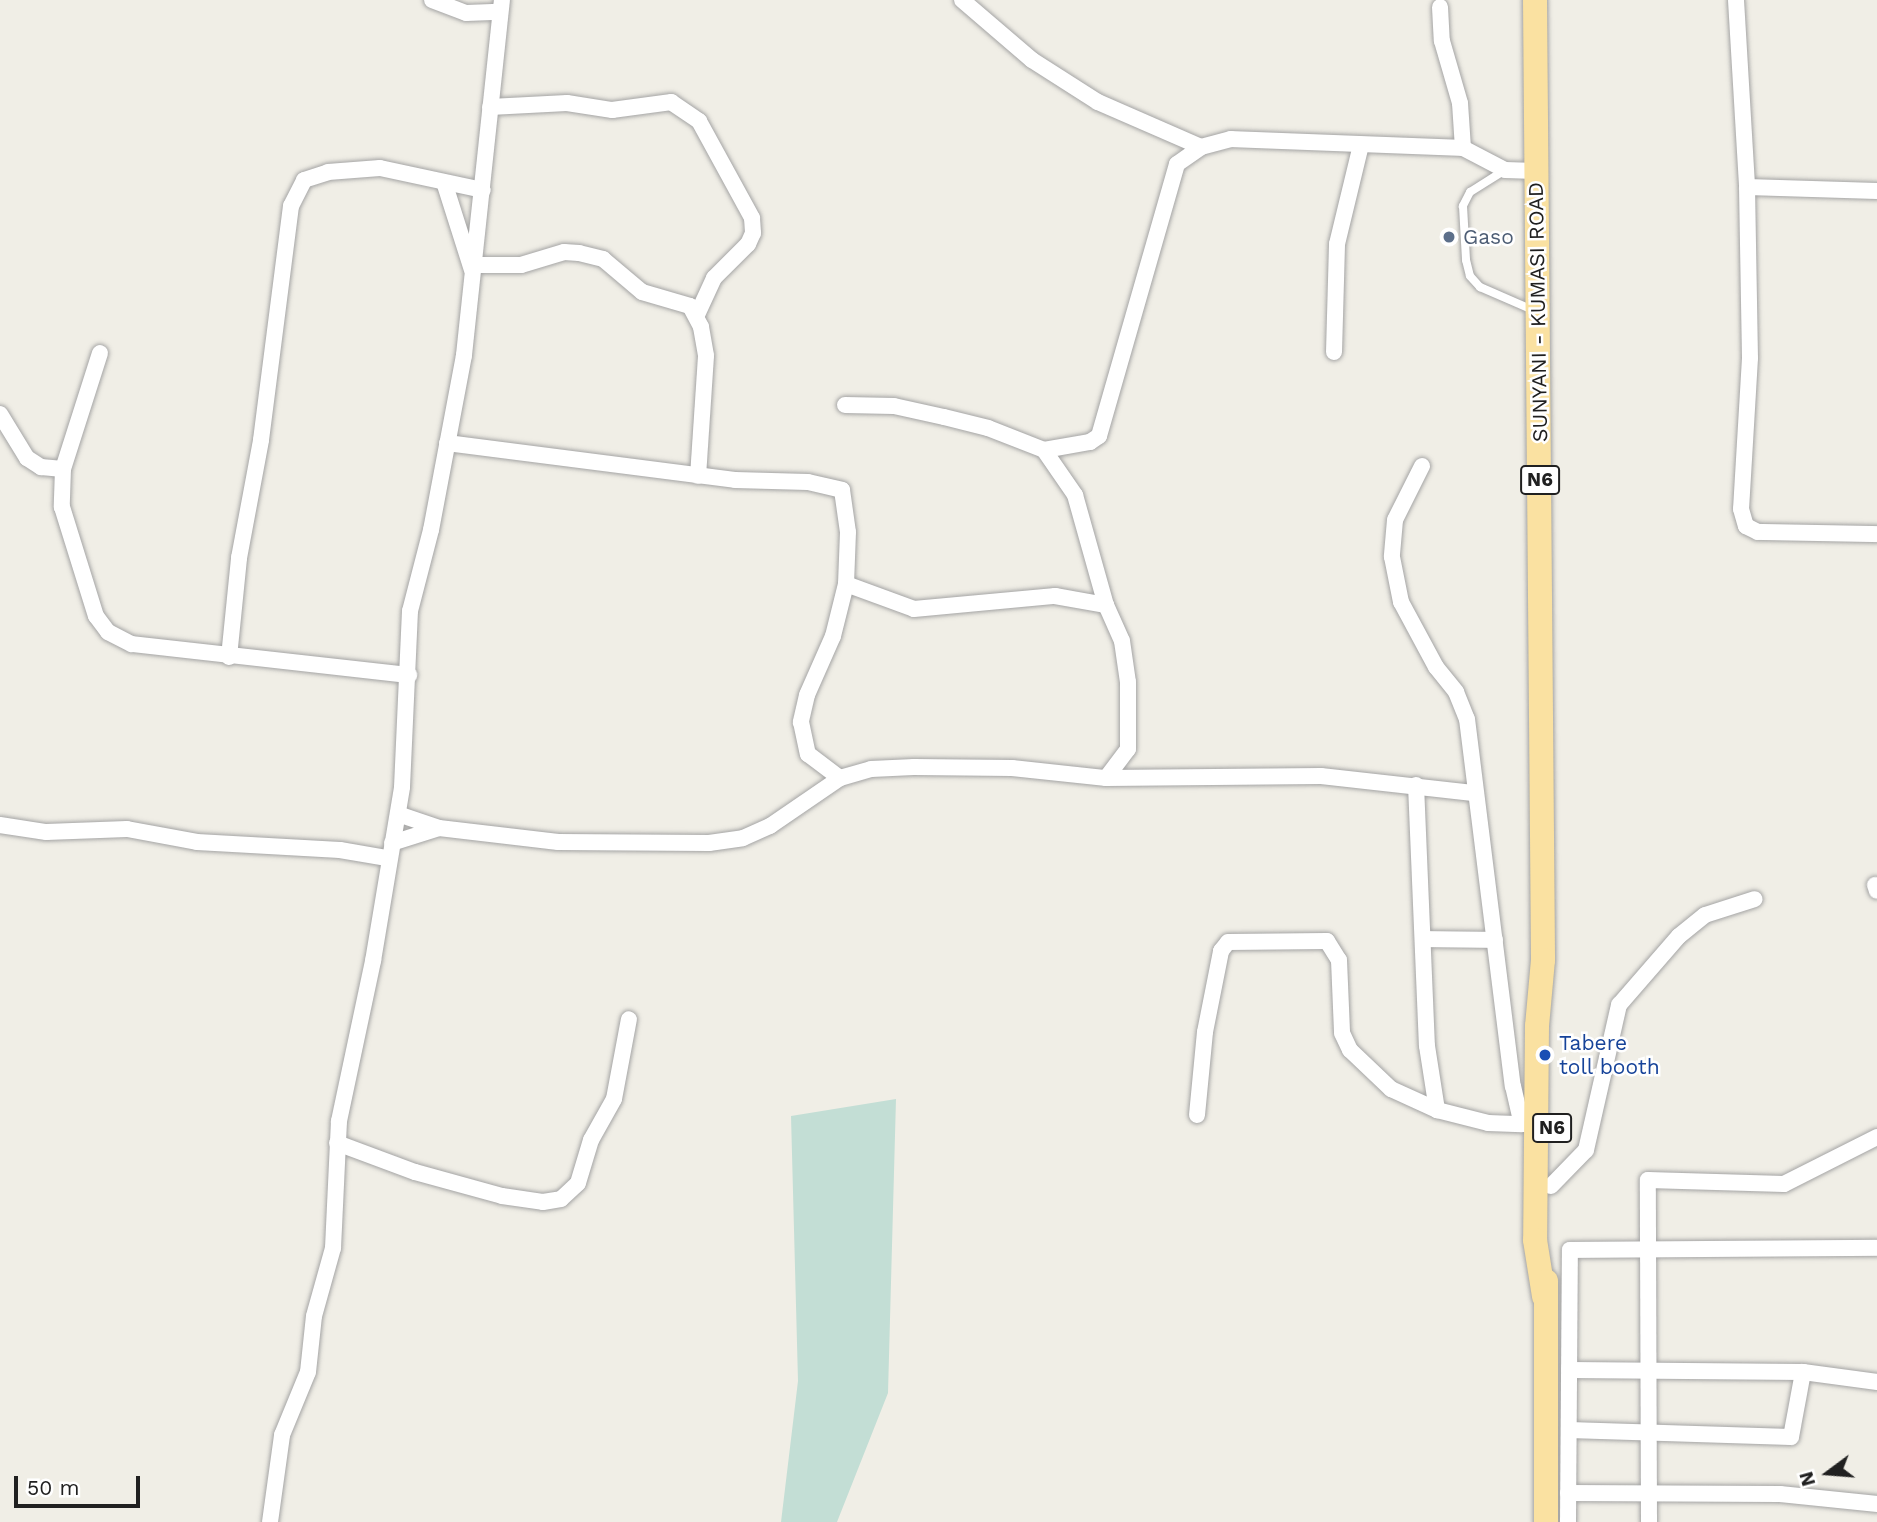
<!DOCTYPE html>
<style>
body{margin:0}
#map{position:relative;width:1877px;height:1522px;overflow:hidden;background:#f0eee6;font-family:"Work Sans",sans-serif}
div>[style]{position:absolute}
[style*='--x']{left:calc(var(--x)*1px);top:calc(var(--y)*1px);width:calc(var(--w)*1px);rotate:calc(var(--a)*1deg)}
.wetland>*{inset:0;background:#c3ded5}
.roads{filter:drop-shadow(0 0 2px #a4a4a4) drop-shadow(0 0 2px #a4a4a4)}
.lane>*{height:8px;margin:-4px;padding:0 4px;transform-origin:4px;border-radius:4px;background:#fff}
.street>*{height:16px;margin:-8px;padding:0 8px;transform-origin:8px;border-radius:8px;background:#fff}
.primary>*{height:24px;margin:-12px;padding:0 12px;transform-origin:12px;border-radius:12px;background:#fae1a1}
.dots>*{width:19px;height:19px;translate:-50% -50%;box-sizing:border-box;border:4px solid #fff;border-radius:50%}
span{translate:-50% -50%;white-space:nowrap;text-align:center;line-height:1.15;-webkit-text-stroke:5px #fff;paint-order:stroke}
.shield-label span{padding:2px 5px;background:#fff;border:2px solid;border-radius:5px;-webkit-text-stroke-width:0}
.shield-label{font-size:19px;color:#202020;font-weight:700}
.service-label{font-size:21px;color:#4e5e75}
.left{translate:0 -50%;text-align:left}
.street-label{font-size:21px;color:#202020}
.transit-label{font-size:21px;color:#164399}
.north{position:absolute;left:1793px;top:1438px;width:70px;height:70px;-webkit-text-stroke:5px #fff;paint-order:stroke;rotate:254deg;font-size:19px;font-weight:700;line-height:28px;text-align:center;color:#202020}
.north::after{content:'';display:block;margin:auto;width:24px;height:32px;background:#202020;clip-path:polygon(50% 0,100% 100%,50% 72%,0 100%)}
.scale{position:absolute;left:14px;top:1476px;width:126px;height:32px;box-sizing:border-box;border:4px solid #202020;border-top:0;padding-left:9px;font-size:21px;line-height:24px;white-space:nowrap;color:#202020;-webkit-text-stroke:5px #fff;paint-order:stroke}
</style>
<div id="map">
<div class="wetland">
<i style="clip-path:polygon(896px 1099px,888px 1393px,837px 1522px,781px 1522px,798px 1381px,791px 1116px)"></i>
</div>
<div class="roads">
<div class="lane">
<i style="--x:1505;--y:170;--w:41;--a:147.8"></i>
<i style="--x:1470;--y:192;--w:16;--a:117"></i>
<i style="--x:1463;--y:206;--w:54;--a:86.8"></i>
<i style="--x:1466;--y:260;--w:16;--a:76"></i>
<i style="--x:1470;--y:276;--w:15;--a:48"></i>
<i style="--x:1480;--y:287;--w:58;--a:23.5"></i>
</div>
<div class="street">
<i style="--x:432;--y:0;--w:36;--a:21"></i>
<i style="--x:466;--y:13;--w:33;--a:-2"></i>
<i style="--x:962;--y:0;--w:92;--a:40.6"></i>
<i style="--x:1032;--y:60;--w:78;--a:32.5"></i>
<i style="--x:1098;--y:102;--w:112;--a:23.6"></i>
<i style="--x:1736;--y:0;--w:187;--a:86.6"></i>
<i style="--x:1747;--y:187;--w:171;--a:89"></i>
<i style="--x:1750;--y:358;--w:151;--a:93.4"></i>
<i style="--x:1741;--y:509;--w:18;--a:74"></i>
<i style="--x:1746;--y:526;--w:13;--a:27"></i>
<i style="--x:1758;--y:532;--w:119;--a:1"></i>
<i style="--x:1440;--y:7;--w:34;--a:87"></i>
<i style="--x:1442;--y:41;--w:65;--a:73.8"></i>
<i style="--x:1460;--y:103;--w:45;--a:86.2"></i>
<i style="--x:1463;--y:148;--w:47;--a:27.6"></i>
<i style="--x:1505;--y:170;--w:31;--a:2"></i>
<i style="--x:490;--y:107;--w:77;--a:-3"></i>
<i style="--x:567;--y:103;--w:46;--a:8.8"></i>
<i style="--x:612;--y:110;--w:60;--a:-7.7"></i>
<i style="--x:671;--y:102;--w:34;--a:34"></i>
<i style="--x:699;--y:121;--w:111;--a:61.3"></i>
<i style="--x:752;--y:218;--w:15;--a:86"></i>
<i style="--x:753;--y:233;--w:12;--a:114"></i>
<i style="--x:748;--y:244;--w:48;--a:135"></i>
<i style="--x:714;--y:278;--w:41;--a:114.7"></i>
<i style="--x:445;--y:185;--w:89;--a:72.4"></i>
<i style="--x:1747;--y:187;--w:130;--a:1.8"></i>
<i style="--x:475;--y:265;--w:46;--a:0"></i>
<i style="--x:521;--y:265;--w:45;--a:-16.8"></i>
<i style="--x:564;--y:252;--w:15;--a:4"></i>
<i style="--x:579;--y:253;--w:25;--a:14"></i>
<i style="--x:603;--y:259;--w:51;--a:40.2"></i>
<i style="--x:642;--y:292;--w:50;--a:16.3"></i>
<i style="--x:690;--y:306;--w:24;--a:62"></i>
<i style="--x:701;--y:327;--w:29;--a:80"></i>
<i style="--x:706;--y:356;--w:120;--a:93.8"></i>
<i style="--x:1334;--y:352;--w:108;--a:-88.4"></i>
<i style="--x:1337;--y:244;--w:102;--a:-76.4"></i>
<i style="--x:100;--y:353;--w:122;--a:107.7"></i>
<i style="--x:63;--y:469;--w:38;--a:92"></i>
<i style="--x:62;--y:507;--w:114;--a:72.7"></i>
<i style="--x:96;--y:616;--w:20;--a:53"></i>
<i style="--x:108;--y:632;--w:27;--a:27"></i>
<i style="--x:132;--y:644;--w:279;--a:6.4"></i>
<i style="--x:845;--y:405;--w:49;--a:1.2"></i>
<i style="--x:894;--y:406;--w:51;--a:12.4"></i>
<i style="--x:944;--y:417;--w:45;--a:14"></i>
<i style="--x:988;--y:428;--w:60;--a:21.4"></i>
<i style="--x:1044;--y:450;--w:55;--a:55.4"></i>
<i style="--x:1075;--y:495;--w:114;--a:74.3"></i>
<i style="--x:0;--y:414;--w:52;--a:58.5"></i>
<i style="--x:27;--y:458;--w:17;--a:33"></i>
<i style="--x:41;--y:467;--w:22;--a:5"></i>
<i style="--x:447;--y:443;--w:290;--a:7.3"></i>
<i style="--x:735;--y:480;--w:73;--a:1.6"></i>
<i style="--x:808;--y:482;--w:35;--a:13"></i>
<i style="--x:842;--y:490;--w:42;--a:81.9"></i>
<i style="--x:848;--y:532;--w:52;--a:92.2"></i>
<i style="--x:846;--y:584;--w:54;--a:104"></i>
<i style="--x:833;--y:636;--w:64;--a:113.8"></i>
<i style="--x:807;--y:695;--w:28;--a:103"></i>
<i style="--x:801;--y:722;--w:33;--a:78"></i>
<i style="--x:808;--y:754;--w:40;--a:37"></i>
<i style="--x:1044;--y:450;--w:47;--a:-9.9"></i>
<i style="--x:1090;--y:442;--w:11;--a:-34"></i>
<i style="--x:1099;--y:436;--w:283;--a:-74"></i>
<i style="--x:1177;--y:164;--w:29;--a:-35"></i>
<i style="--x:1201;--y:147;--w:31;--a:-15"></i>
<i style="--x:1231;--y:139;--w:232;--a:2.2"></i>
<i style="--x:1422;--y:466;--w:60;--a:116.6"></i>
<i style="--x:1395;--y:520;--w:37;--a:95"></i>
<i style="--x:1392;--y:557;--w:46;--a:78.7"></i>
<i style="--x:1401;--y:602;--w:74;--a:61.7"></i>
<i style="--x:1436;--y:667;--w:32;--a:51"></i>
<i style="--x:1456;--y:692;--w:29;--a:68"></i>
<i style="--x:1467;--y:719;--w:370;--a:82.9"></i>
<i style="--x:1513;--y:1086;--w:39;--a:77"></i>
<i style="--x:1522;--y:1124;--w:15;--a:0"></i>
<i style="--x:846;--y:584;--w:72;--a:20.2"></i>
<i style="--x:914;--y:609;--w:142;--a:-5.3"></i>
<i style="--x:1055;--y:596;--w:52;--a:10"></i>
<i style="--x:1106;--y:605;--w:39;--a:66"></i>
<i style="--x:1122;--y:641;--w:41;--a:81.7"></i>
<i style="--x:1128;--y:682;--w:67;--a:90"></i>
<i style="--x:1128;--y:749;--w:36;--a:127"></i>
<i style="--x:229;--y:657;--w:100;--a:-84.2"></i>
<i style="--x:239;--y:558;--w:120;--a:-79.4"></i>
<i style="--x:261;--y:440;--w:236;--a:-82.7"></i>
<i style="--x:291;--y:206;--w:29;--a:-63"></i>
<i style="--x:304;--y:180;--w:25;--a:-18"></i>
<i style="--x:328;--y:172;--w:52;--a:-4.4"></i>
<i style="--x:380;--y:168;--w:105;--a:12.1"></i>
<i style="--x:1416;--y:785;--w:261;--a:87.6"></i>
<i style="--x:1427;--y:1046;--w:65;--a:81.1"></i>
<i style="--x:1437;--y:1110;--w:53;--a:14.3"></i>
<i style="--x:1488;--y:1123;--w:34;--a:2"></i>
<i style="--x:398;--y:814;--w:43;--a:18.9"></i>
<i style="--x:439;--y:828;--w:120;--a:6.7"></i>
<i style="--x:558;--y:842;--w:151;--a:0.4"></i>
<i style="--x:709;--y:843;--w:34;--a:-8"></i>
<i style="--x:743;--y:838;--w:30;--a:-24"></i>
<i style="--x:770;--y:826;--w:85;--a:-34.4"></i>
<i style="--x:840;--y:778;--w:32;--a:-16"></i>
<i style="--x:871;--y:769;--w:43;--a:-2.7"></i>
<i style="--x:914;--y:767;--w:98;--a:0.6"></i>
<i style="--x:1012;--y:768;--w:95;--a:6.1"></i>
<i style="--x:1106;--y:778;--w:215;--a:-0.5"></i>
<i style="--x:1321;--y:776;--w:153;--a:6.4"></i>
<i style="--x:0;--y:825;--w:47;--a:8.7"></i>
<i style="--x:46;--y:832;--w:81;--a:-2.1"></i>
<i style="--x:127;--y:829;--w:71;--a:10.5"></i>
<i style="--x:197;--y:842;--w:143;--a:3.2"></i>
<i style="--x:340;--y:850;--w:48;--a:9.7"></i>
<i style="--x:392;--y:843;--w:49;--a:-17.7"></i>
<i style="--x:1875;--y:885;--w:6;--a:72"></i>
<i style="--x:1425;--y:939;--w:70;--a:0.8"></i>
<i style="--x:1197;--y:1115;--w:83;--a:-84.5"></i>
<i style="--x:1205;--y:1032;--w:83;--a:-78.8"></i>
<i style="--x:1221;--y:951;--w:11;--a:-52"></i>
<i style="--x:1228;--y:942;--w:99;--a:-0.6"></i>
<i style="--x:1327;--y:941;--w:22;--a:58"></i>
<i style="--x:1339;--y:960;--w:73;--a:87.6"></i>
<i style="--x:1342;--y:1033;--w:19;--a:65"></i>
<i style="--x:1350;--y:1050;--w:57;--a:43.6"></i>
<i style="--x:1391;--y:1089;--w:51;--a:24.5"></i>
<i style="--x:337;--y:1143;--w:83;--a:20.4"></i>
<i style="--x:415;--y:1172;--w:90;--a:15.4"></i>
<i style="--x:502;--y:1196;--w:41;--a:8.3"></i>
<i style="--x:543;--y:1202;--w:18;--a:-9"></i>
<i style="--x:561;--y:1199;--w:23;--a:-43"></i>
<i style="--x:578;--y:1183;--w:45;--a:-73.2"></i>
<i style="--x:591;--y:1140;--w:47;--a:-60.7"></i>
<i style="--x:614;--y:1099;--w:81;--a:-79.4"></i>
<i style="--x:1551;--y:1186;--w:50;--a:-45.8"></i>
<i style="--x:1586;--y:1150;--w:149;--a:-77.2"></i>
<i style="--x:1619;--y:1005;--w:91;--a:-49"></i>
<i style="--x:1679;--y:936;--w:33;--a:-39"></i>
<i style="--x:1705;--y:915;--w:52;--a:-17.7"></i>
<i style="--x:1569;--y:1370;--w:234;--a:0.5"></i>
<i style="--x:1803;--y:1372;--w:75;--a:7.7"></i>
<i style="--x:1569;--y:1430;--w:222;--a:1.8"></i>
<i style="--x:1791;--y:1437;--w:66;--a:-79.5"></i>
<i style="--x:1568;--y:1493;--w:212;--a:0.3"></i>
<i style="--x:1780;--y:1494;--w:98;--a:5.9"></i>
<i style="--x:270;--y:1522;--w:88;--a:-82.1"></i>
<i style="--x:282;--y:1435;--w:68;--a:-67.6"></i>
<i style="--x:308;--y:1372;--w:56;--a:-83.9"></i>
<i style="--x:314;--y:1316;--w:71;--a:-74.4"></i>
<i style="--x:333;--y:1248;--w:127;--a:-87.3"></i>
<i style="--x:339;--y:1121;--w:164;--a:-78"></i>
<i style="--x:373;--y:961;--w:176;--a:-80.5"></i>
<i style="--x:402;--y:787;--w:176;--a:-87.4"></i>
<i style="--x:410;--y:611;--w:84;--a:-75.5"></i>
<i style="--x:431;--y:530;--w:178;--a:-79.3"></i>
<i style="--x:464;--y:355;--w:357;--a:-83.9"></i>
<i style="--x:1568;--y:1522;--w:272;--a:-89.6"></i>
<i style="--x:1570;--y:1250;--w:307;--a:-0.4"></i>
<i style="--x:1649;--y:1522;--w:342;--a:-90.2"></i>
<i style="--x:1648;--y:1180;--w:136;--a:1.7"></i>
<i style="--x:1784;--y:1184;--w:104;--a:-26.8"></i>
</div>
<div class="primary">
<i style="--x:1535;--y:0;--w:960;--a:89.52"></i>
<i style="--x:1543;--y:960;--w:66;--a:95.2"></i>
<i style="--x:1537;--y:1026;--w:214;--a:90.5"></i>
<i style="--x:1535;--y:1240;--w:57;--a:80.9"></i>
<i style="--x:1546;--y:1522;--w:241;--a:-90"></i>
</div>
</div>
<div class="dots">
<i style="left:1449px;top:237px;background:#5c6f8a"></i>
<i style="left:1545px;top:1055px;background:#1a4fb4"></i>
</div>
<div class="shield-label">
<span style="left:1540px;top:480px">N6</span>
<span style="left:1552px;top:1128px">N6</span>
</div>
<div class="service-label">
<span class="left" style="left:1463px;top:237px">Gaso</span>
</div>
<div class="street-label">
<span style="left:1538px;top:312px;rotate:-91deg">SUNYANI - KUMASI ROAD</span>
</div>
<div class="transit-label">
<span class="left" style="left:1559px;top:1055px">Tabere<br>toll booth</span>
</div>
<div class="north">N</div>
<div class="scale">50 m</div>
</div>
